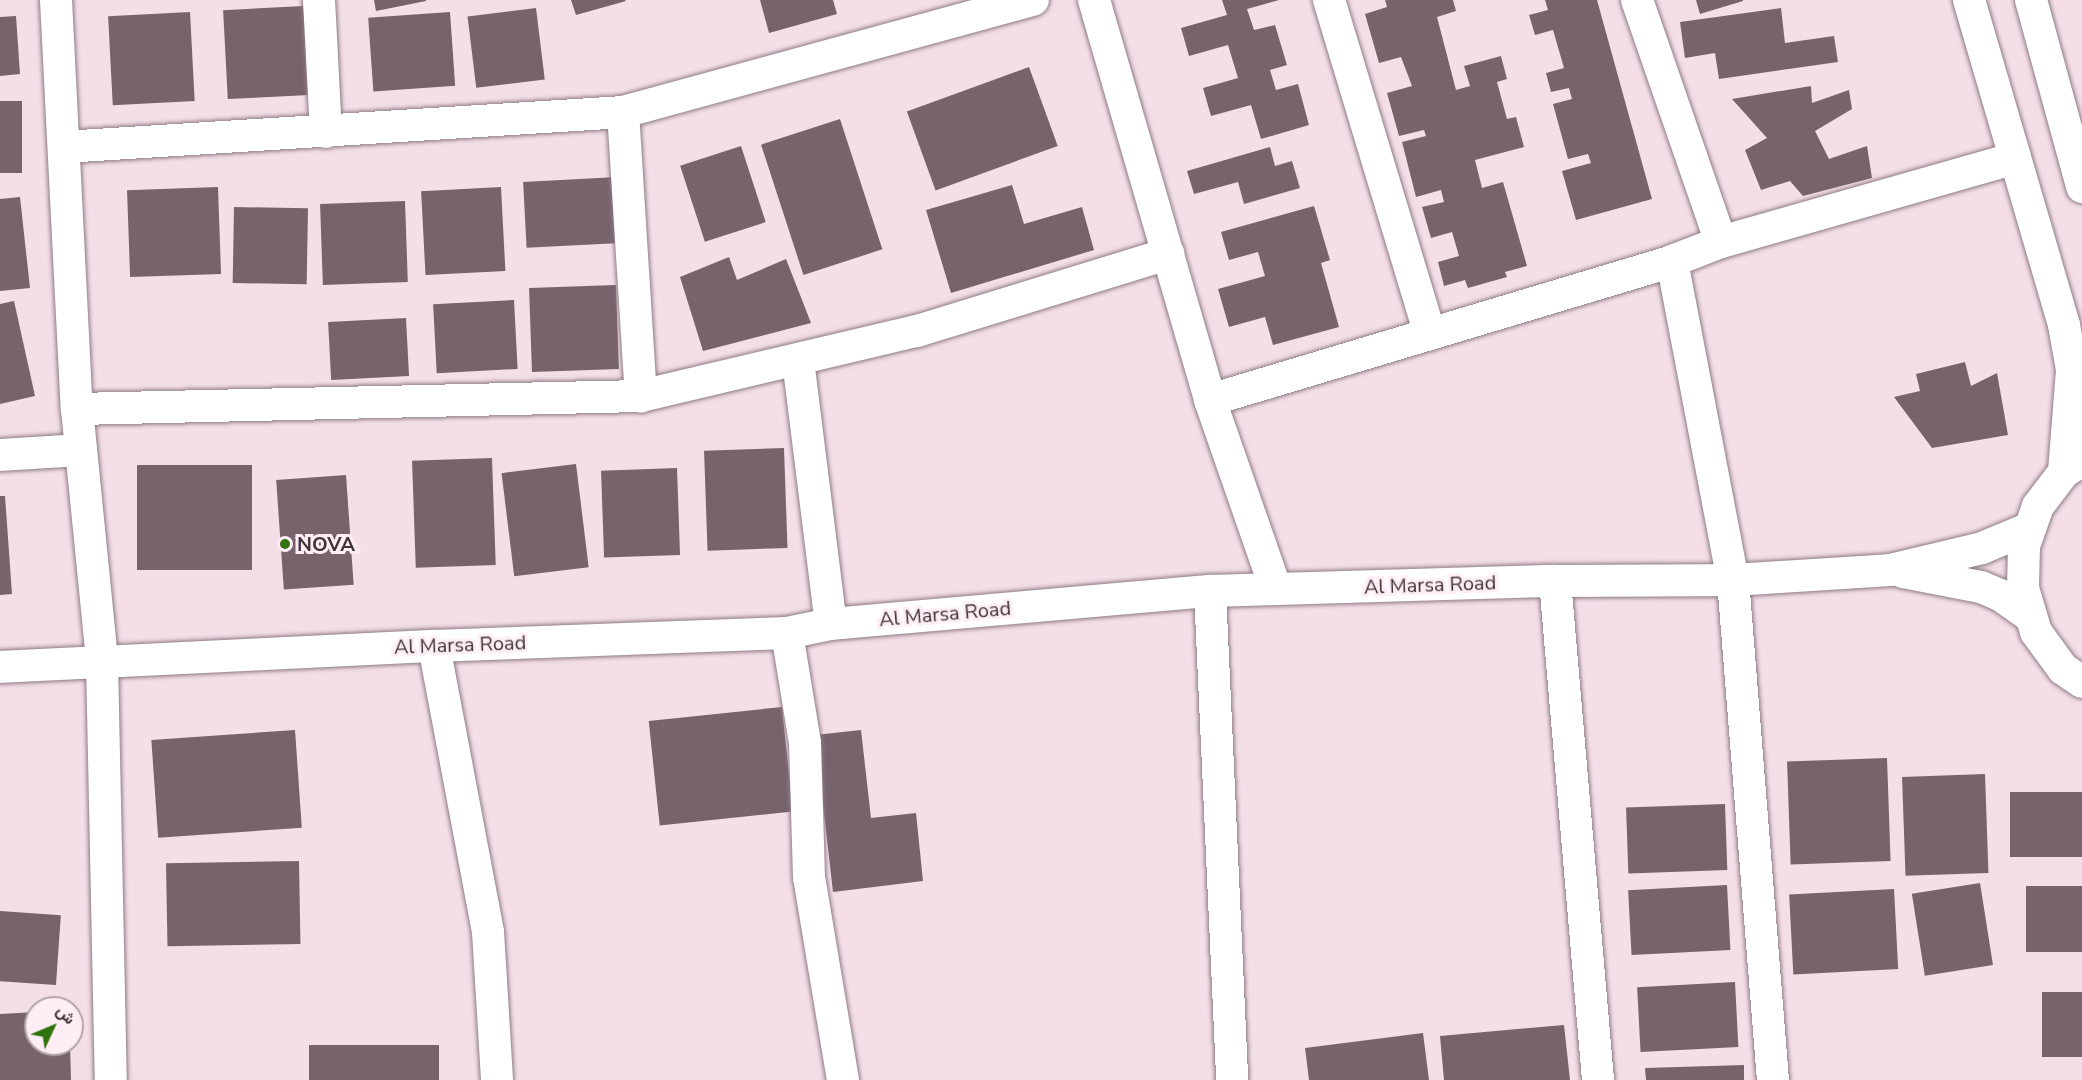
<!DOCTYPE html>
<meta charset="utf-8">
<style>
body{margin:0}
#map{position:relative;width:2082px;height:1080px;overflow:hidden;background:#f4dfe9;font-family:"Nunito Sans",Vazirmatn,sans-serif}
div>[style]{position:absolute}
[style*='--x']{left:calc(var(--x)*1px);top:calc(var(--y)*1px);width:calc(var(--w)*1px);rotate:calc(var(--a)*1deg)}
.building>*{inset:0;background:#76636c;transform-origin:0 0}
.roads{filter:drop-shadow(0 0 2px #8e7b84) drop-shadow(0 0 2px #8e7b84)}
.street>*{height:32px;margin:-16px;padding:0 16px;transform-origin:16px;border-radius:16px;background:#fff}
.dots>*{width:16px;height:16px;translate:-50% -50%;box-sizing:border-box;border:3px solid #ffedf5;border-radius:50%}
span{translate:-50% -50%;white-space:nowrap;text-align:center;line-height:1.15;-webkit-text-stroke:6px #ffedf5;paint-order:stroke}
.poi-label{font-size:20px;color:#3d3538;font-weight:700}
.left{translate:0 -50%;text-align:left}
.street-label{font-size:20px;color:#3d3538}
.north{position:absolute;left:24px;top:996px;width:60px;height:60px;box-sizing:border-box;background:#ffedf5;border:2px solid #b1a3a9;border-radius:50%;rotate:46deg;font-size:16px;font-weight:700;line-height:24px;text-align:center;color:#3d3538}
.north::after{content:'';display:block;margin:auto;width:21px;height:27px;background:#31730f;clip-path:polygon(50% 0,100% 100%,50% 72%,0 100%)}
</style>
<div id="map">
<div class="building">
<i style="clip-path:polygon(374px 0,426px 0,426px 1px,376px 11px)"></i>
<i style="clip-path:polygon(571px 0,625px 0,626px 1px,576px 15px)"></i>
<i style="clip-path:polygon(760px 0,833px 0,837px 14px,769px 33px)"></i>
<i style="clip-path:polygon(1222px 0,1279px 0,1247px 9px,1254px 30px,1275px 25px,1287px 65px,1270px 70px,1276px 90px,1298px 84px,1309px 125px,1261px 139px,1251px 105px,1211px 116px,1203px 88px,1238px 78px,1228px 45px,1189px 56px,1181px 28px,1227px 15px)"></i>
<i style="clip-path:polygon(1385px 0,1453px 0,1456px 11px,1437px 17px,1456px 90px,1470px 86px,1464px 66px,1501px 56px,1507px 79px,1497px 82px,1507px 119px,1516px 117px,1524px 147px,1475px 160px,1482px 188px,1503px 182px,1527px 266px,1505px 272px,1507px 277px,1468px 288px,1465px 280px,1444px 286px,1438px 262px,1459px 256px,1452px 232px,1431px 238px,1422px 207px,1444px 202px,1441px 190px,1416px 197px,1402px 142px,1426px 136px,1424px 130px,1399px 136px,1387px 93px,1412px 86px,1401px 57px,1379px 63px,1365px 14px,1387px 7px)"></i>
<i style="clip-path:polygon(1545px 0,1597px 0,1652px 199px,1576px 220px,1562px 171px,1591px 163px,1588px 154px,1568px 159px,1553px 104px,1572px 99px,1569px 88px,1551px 92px,1546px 73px,1564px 68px,1553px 30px,1535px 35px,1529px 15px,1548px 10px)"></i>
<i style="clip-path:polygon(1696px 0,1743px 0,1743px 1px,1700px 14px)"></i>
<i style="left:304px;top:6px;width:89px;height:81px;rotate:87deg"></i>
<i style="left:536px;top:8px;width:72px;height:69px;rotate:83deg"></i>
<i style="clip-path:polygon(1781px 8px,1785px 43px,1834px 36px,1838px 62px,1719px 79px,1715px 53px,1685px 58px,1680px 22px)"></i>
<i style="left:190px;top:12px;width:89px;height:82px;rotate:87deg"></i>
<i style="left:450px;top:12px;width:74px;height:82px;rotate:86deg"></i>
<i style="clip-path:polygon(16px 16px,20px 74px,0 76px,0 17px)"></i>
<i style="left:1029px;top:67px;width:84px;height:130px;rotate:70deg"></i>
<i style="clip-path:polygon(1811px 86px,1812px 103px,1849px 90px,1852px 109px,1815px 131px,1829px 159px,1867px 146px,1872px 178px,1803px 196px,1790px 181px,1761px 190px,1745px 150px,1767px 138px,1732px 99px)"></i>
<i style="left:0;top:101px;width:22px;height:72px"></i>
<i style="left:840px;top:119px;width:137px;height:83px;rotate:72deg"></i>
<i style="left:741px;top:146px;width:80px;height:64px;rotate:72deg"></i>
<i style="clip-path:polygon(1270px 147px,1275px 166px,1292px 161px,1300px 188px,1244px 204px,1238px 182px,1194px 194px,1187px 171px)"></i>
<i style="left:617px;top:177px;width:66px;height:94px;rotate:87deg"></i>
<i style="clip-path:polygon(1012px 185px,1024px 224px,1082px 207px,1094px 250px,951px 293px,926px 210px)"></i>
<i style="left:218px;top:187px;width:87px;height:91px;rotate:88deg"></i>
<i style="left:501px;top:187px;width:84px;height:80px;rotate:87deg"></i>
<i style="clip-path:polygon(20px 197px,30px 288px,0 291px,0 199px)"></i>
<i style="left:405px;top:201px;width:81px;height:85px;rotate:88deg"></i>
<i style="clip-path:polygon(1314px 206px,1330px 260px,1321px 263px,1339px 327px,1273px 345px,1265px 317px,1229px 327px,1218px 289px,1265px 276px,1258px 252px,1229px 260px,1221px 232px)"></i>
<i style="left:234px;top:207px;width:74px;height:76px;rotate:1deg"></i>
<i style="clip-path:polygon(729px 257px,737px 280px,786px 259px,811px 323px,703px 351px,680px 277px)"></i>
<i style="left:616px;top:285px;width:84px;height:87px;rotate:88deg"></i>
<i style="left:514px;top:300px;width:69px;height:81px;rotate:87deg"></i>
<i style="clip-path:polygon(14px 301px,35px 396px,0 404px,0 304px)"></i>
<i style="left:406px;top:318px;width:58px;height:78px;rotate:87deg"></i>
<i style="clip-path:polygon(1965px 362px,1971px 386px,1997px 373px,2008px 435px,1932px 448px,1894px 397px,1920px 391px,1916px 374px)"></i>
<i style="left:784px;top:448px;width:100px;height:80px;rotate:88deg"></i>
<i style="left:492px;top:458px;width:107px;height:80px;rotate:88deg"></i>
<i style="left:576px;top:464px;width:104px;height:75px;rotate:83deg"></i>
<i style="left:137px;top:465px;width:115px;height:105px"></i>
<i style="left:677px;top:468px;width:87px;height:76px;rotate:88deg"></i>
<i style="left:346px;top:475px;width:110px;height:70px;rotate:86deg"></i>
<i style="clip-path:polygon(0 496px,5px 496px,12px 594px,0 595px)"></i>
<i style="left:782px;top:707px;width:105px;height:134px;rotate:84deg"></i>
<i style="left:295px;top:730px;width:98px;height:144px;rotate:86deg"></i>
<i style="clip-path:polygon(861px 730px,871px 818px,916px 813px,923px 881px,833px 892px,815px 735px)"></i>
<i style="left:1887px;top:758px;width:103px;height:100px;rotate:88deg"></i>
<i style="left:1985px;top:774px;width:99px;height:83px;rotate:88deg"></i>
<i style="left:2082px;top:792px;width:65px;height:72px;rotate:90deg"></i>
<i style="left:1725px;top:804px;width:66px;height:99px;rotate:88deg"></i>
<i style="left:299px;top:861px;width:83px;height:133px;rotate:89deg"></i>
<i style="left:1980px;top:883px;width:83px;height:69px;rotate:81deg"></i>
<i style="left:1727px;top:885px;width:65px;height:99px;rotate:87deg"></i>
<i style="left:2082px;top:886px;width:66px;height:56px;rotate:90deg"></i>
<i style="left:1894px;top:889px;width:80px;height:105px;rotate:87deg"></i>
<i style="left:0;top:911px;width:61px;height:70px;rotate:4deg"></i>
<i style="left:1735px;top:982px;width:65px;height:98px;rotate:87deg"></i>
<i style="left:2082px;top:992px;width:65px;height:40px;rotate:90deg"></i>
<i style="clip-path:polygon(36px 1012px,36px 1044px,70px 1044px,71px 1080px,0 1080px,0 1014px)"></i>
<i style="clip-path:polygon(1564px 1025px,1570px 1080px,1444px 1080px,1440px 1036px)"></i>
<i style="clip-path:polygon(1423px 1033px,1429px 1080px,1309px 1080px,1305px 1048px)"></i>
<i style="left:439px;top:1045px;width:35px;height:130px;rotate:90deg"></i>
<i style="clip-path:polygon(1744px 1065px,1744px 1080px,1646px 1080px,1645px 1068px)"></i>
</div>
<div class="roads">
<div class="street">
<i style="--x:56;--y:0;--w:410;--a:87.1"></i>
<i style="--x:77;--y:409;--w:253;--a:84.3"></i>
<i style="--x:102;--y:661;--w:419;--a:88.8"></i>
<i style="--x:319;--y:0;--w:132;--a:87"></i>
<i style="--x:1094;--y:0;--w:416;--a:73.8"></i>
<i style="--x:1210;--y:400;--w:200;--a:70.8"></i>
<i style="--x:1329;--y:0;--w:349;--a:73.2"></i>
<i style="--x:1637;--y:0;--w:256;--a:70.9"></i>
<i style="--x:1969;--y:0;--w:339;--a:73.7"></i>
<i style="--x:2064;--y:325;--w:46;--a:79.9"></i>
<i style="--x:2072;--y:370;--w:102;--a:94.5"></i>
<i style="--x:2031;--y:0;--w:194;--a:74.7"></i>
<i style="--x:623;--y:112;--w:285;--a:86.4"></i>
<i style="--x:64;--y:147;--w:560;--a:-3.58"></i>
<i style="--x:623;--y:112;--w:425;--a:-15.3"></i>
<i style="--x:1672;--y:261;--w:325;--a:79.2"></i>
<i style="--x:1733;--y:580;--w:502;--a:85.43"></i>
<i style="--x:798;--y:360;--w:266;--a:82.9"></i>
<i style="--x:1210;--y:400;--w:482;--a:-16.7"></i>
<i style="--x:1672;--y:261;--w:53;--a:-21.2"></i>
<i style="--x:1721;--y:242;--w:306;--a:-15.9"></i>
<i style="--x:77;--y:409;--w:564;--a:-1.32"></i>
<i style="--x:641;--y:396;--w:284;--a:-13.3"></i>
<i style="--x:917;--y:331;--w:263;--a:-17.1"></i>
<i style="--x:0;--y:455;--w:81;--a:-3.5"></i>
<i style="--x:2081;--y:461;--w:20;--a:147"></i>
<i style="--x:2064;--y:472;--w:43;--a:127.4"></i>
<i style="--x:2038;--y:506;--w:42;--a:109.3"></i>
<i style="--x:2024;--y:546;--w:42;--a:91.4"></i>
<i style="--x:2023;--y:588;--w:46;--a:73.5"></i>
<i style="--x:2036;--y:632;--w:46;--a:53.9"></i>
<i style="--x:2063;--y:669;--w:23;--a:34"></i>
<i style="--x:1903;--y:572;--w:79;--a:10.9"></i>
<i style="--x:1981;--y:587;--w:21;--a:23"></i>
<i style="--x:2000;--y:595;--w:38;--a:35"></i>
<i style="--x:1555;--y:581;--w:501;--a:85.07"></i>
<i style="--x:1210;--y:591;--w:489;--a:87.4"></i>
<i style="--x:787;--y:633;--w:111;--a:80.7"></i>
<i style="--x:805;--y:743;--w:134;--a:88.3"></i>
<i style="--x:809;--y:877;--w:206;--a:80.5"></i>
<i style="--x:434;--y:646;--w:291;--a:79.3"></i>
<i style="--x:488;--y:932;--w:148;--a:86.5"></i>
<i style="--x:0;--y:667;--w:435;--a:-2.8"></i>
<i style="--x:434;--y:646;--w:353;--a:-2.1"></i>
<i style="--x:787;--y:633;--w:45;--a:-11.6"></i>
<i style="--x:831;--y:624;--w:380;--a:-5"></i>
<i style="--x:1210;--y:591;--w:345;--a:-1.7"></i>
<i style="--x:1555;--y:581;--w:178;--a:-0.3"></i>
<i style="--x:1733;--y:580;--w:157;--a:-3.6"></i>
<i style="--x:1890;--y:570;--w:95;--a:-13.4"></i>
<i style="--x:1982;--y:548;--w:52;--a:-22.6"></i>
</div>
</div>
<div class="dots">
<i style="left:285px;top:544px;background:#31730f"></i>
</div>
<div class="poi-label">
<span class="left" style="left:297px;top:544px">NOVA</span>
</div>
<div class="street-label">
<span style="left:1430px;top:585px;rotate:-2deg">Al Marsa Road</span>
<span style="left:945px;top:614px;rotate:-5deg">Al Marsa Road</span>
<span style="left:460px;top:645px;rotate:-2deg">Al Marsa Road</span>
</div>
<div class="north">ش</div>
</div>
